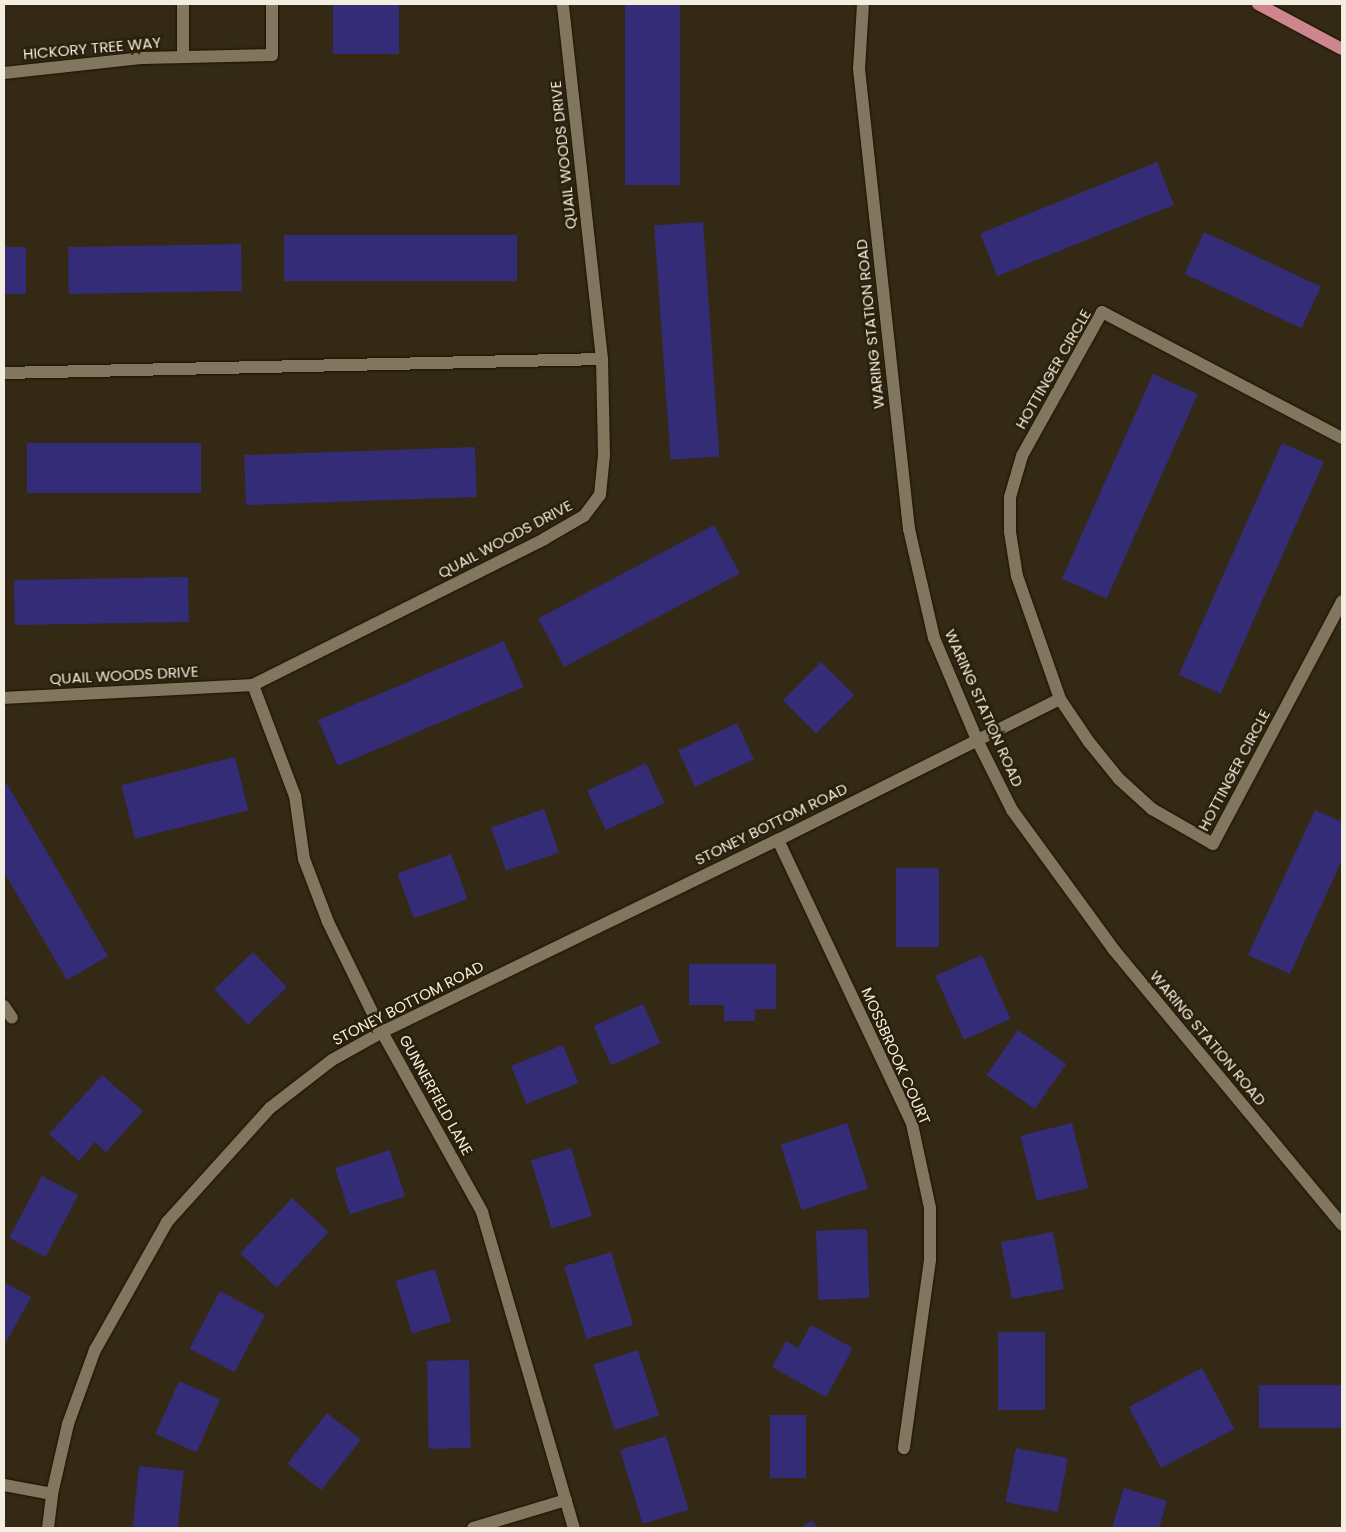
<!DOCTYPE html>
<style>
body{margin:0}
#map{position:relative;width:1346px;height:1532px;overflow:hidden;background:#332915;font-family:Poppins,sans-serif}
div>[style]{position:absolute}
[style*='--x']{left:calc(var(--x)*1px);top:calc(var(--y)*1px);width:calc(var(--w)*1px);rotate:calc(var(--a)*1deg)}
.building>*{inset:0;background:#352c78;transform-origin:0 0}
.roads{filter:drop-shadow(0 0 1px #1b1201) drop-shadow(0 0 1px #1b1201)}
.lane>*{height:12px;margin:-6px;padding:0 6px;transform-origin:6px;border-radius:6px;background:#82765f}
.street>*{height:12px;margin:-6px;padding:0 6px;transform-origin:6px;border-radius:6px;background:#82765f}
.secondary>*{height:12px;margin:-6px;padding:0 6px;transform-origin:6px;border-radius:6px;background:#82765f}
.primary>*{height:12px;margin:-6px;padding:0 6px;transform-origin:6px;border-radius:6px;background:#cd868e}
span{translate:-50% -50%;white-space:nowrap;text-align:center;line-height:1.15;-webkit-text-stroke:5px #29200b;paint-order:stroke}
.street-label{font-size:15px;color:#f4eee1}
.frame{position:absolute;inset:0;border:5px solid #f4eee1;pointer-events:none}
</style>
<div id="map">
<div class="building">
<i style="left:333px;top:4px;width:66px;height:50px"></i>
<i style="left:625px;top:4px;width:55px;height:181px"></i>
<i style="left:1157px;top:162px;width:46px;height:191px;rotate:68deg"></i>
<i style="left:703px;top:222px;width:235px;height:49px;rotate:86deg"></i>
<i style="left:1204px;top:232px;width:129px;height:46px;rotate:25deg"></i>
<i style="left:517px;top:235px;width:46px;height:233px;rotate:90deg"></i>
<i style="left:241px;top:244px;width:47px;height:173px;rotate:89deg"></i>
<i style="left:4px;top:247px;width:22px;height:47px"></i>
<i style="left:1153px;top:374px;width:49px;height:224px;rotate:24deg"></i>
<i style="left:201px;top:443px;width:50px;height:174px;rotate:90deg"></i>
<i style="left:1282px;top:443px;width:46px;height:254px;rotate:24deg"></i>
<i style="left:475px;top:447px;width:50px;height:231px;rotate:88deg"></i>
<i style="left:714px;top:525px;width:55px;height:199px;rotate:62deg"></i>
<i style="left:188px;top:577px;width:45px;height:174px;rotate:89deg"></i>
<i style="left:504px;top:641px;width:50px;height:202px;rotate:67deg"></i>
<i style="left:821px;top:662px;width:47px;height:54px;rotate:45deg"></i>
<i style="left:737px;top:723px;width:40px;height:65px;rotate:65deg"></i>
<i style="left:235px;top:757px;width:55px;height:117px;rotate:76deg"></i>
<i style="left:646px;top:763px;width:44px;height:65px;rotate:65deg"></i>
<i style="clip-path:polygon(7px 784px,108px 956px,67px 980px,4px 872px,4px 786px)"></i>
<i style="left:544px;top:809px;width:46px;height:56px;rotate:71deg"></i>
<i style="clip-path:polygon(1315px 810px,1342px 822px,1342px 860px,1290px 974px,1248px 955px)"></i>
<i style="left:451px;top:854px;width:48px;height:57px;rotate:70deg"></i>
<i style="left:896px;top:868px;width:43px;height:79px"></i>
<i style="left:253px;top:952px;width:49px;height:54px;rotate:46deg"></i>
<i style="left:982px;top:955px;width:70px;height:51px;rotate:66deg"></i>
<i style="clip-path:polygon(689px 964px,776px 964px,776px 1009px,755px 1009px,755px 1021px,724px 1021px,724px 1005px,689px 1005px)"></i>
<i style="left:643px;top:1004px;width:43px;height:54px;rotate:66deg"></i>
<i style="left:1018px;top:1030px;width:59px;height:55px;rotate:35deg"></i>
<i style="left:563px;top:1045px;width:41px;height:56px;rotate:68deg"></i>
<i style="clip-path:polygon(102px 1075px,143px 1111px,106px 1152px,95px 1142px,79px 1161px,49px 1134px)"></i>
<i style="left:847px;top:1123px;width:69px;height:70px;rotate:72deg"></i>
<i style="left:1072px;top:1123px;width:67px;height:53px;rotate:76deg"></i>
<i style="left:571px;top:1148px;width:71px;height:42px;rotate:73deg"></i>
<i style="left:390px;top:1150px;width:49px;height:58px;rotate:72deg"></i>
<i style="left:42px;top:1176px;width:41px;height:70px;rotate:28deg"></i>
<i style="left:292px;top:1198px;width:50px;height:76px;rotate:43deg"></i>
<i style="left:867px;top:1229px;width:69px;height:51px;rotate:88deg"></i>
<i style="left:1053px;top:1232px;width:58px;height:53px;rotate:79deg"></i>
<i style="left:611px;top:1252px;width:76px;height:49px;rotate:73deg"></i>
<i style="left:435px;top:1269px;width:55px;height:41px;rotate:73deg"></i>
<i style="clip-path:polygon(4px 1282px,31px 1297px,4px 1346px)"></i>
<i style="left:220px;top:1291px;width:51px;height:65px;rotate:28deg"></i>
<i style="clip-path:polygon(811px 1325px,853px 1348px,826px 1397px,772px 1367px,786px 1341px,798px 1348px)"></i>
<i style="left:998px;top:1332px;width:47px;height:78px"></i>
<i style="left:638px;top:1350px;width:69px;height:47px;rotate:72deg"></i>
<i style="left:469px;top:1360px;width:88px;height:42px;rotate:89deg"></i>
<i style="left:1202px;top:1368px;width:69px;height:83px;rotate:62deg"></i>
<i style="left:179px;top:1381px;width:45px;height:58px;rotate:24deg"></i>
<i style="left:1259px;top:1385px;width:82px;height:43px"></i>
<i style="left:327px;top:1413px;width:43px;height:64px;rotate:38deg"></i>
<i style="left:770px;top:1415px;width:36px;height:63px"></i>
<i style="left:666px;top:1436px;width:77px;height:48px;rotate:73deg"></i>
<i style="left:1016px;top:1448px;width:53px;height:55px;rotate:11deg"></i>
<i style="left:139px;top:1466px;width:45px;height:62px;rotate:6deg"></i>
<i style="clip-path:polygon(1124px 1488px,1167px 1501px,1159px 1528px,1112px 1528px)"></i>
<i style="clip-path:polygon(812px 1520px,818px 1528px,801px 1528px)"></i>
</div>
<div class="roads">
<div class="lane">
<i style="--x:4;--y:373;--w:598;--a:-1.34"></i>
</div>
<div class="street">
<i style="--x:183;--y:57;--w:53;--a:-90"></i>
<i style="--x:4;--y:73;--w:140;--a:-6.2"></i>
<i style="--x:143;--y:58;--w:129;--a:-1.3"></i>
<i style="--x:272;--y:55;--w:51;--a:-90"></i>
<i style="--x:1342;--y:438;--w:271;--a:-152.3"></i>
<i style="--x:1102;--y:312;--w:165;--a:119.1"></i>
<i style="--x:1022;--y:456;--w:43;--a:106.3"></i>
<i style="--x:1010;--y:497;--w:35;--a:90"></i>
<i style="--x:1010;--y:532;--w:45;--a:81"></i>
<i style="--x:1017;--y:576;--w:130;--a:70.7"></i>
<i style="--x:1060;--y:699;--w:52;--a:56"></i>
<i style="--x:1089;--y:742;--w:48;--a:51"></i>
<i style="--x:1119;--y:779;--w:45;--a:42.3"></i>
<i style="--x:1152;--y:809;--w:70;--a:29.8"></i>
<i style="--x:1213;--y:844;--w:275;--a:-62"></i>
<i style="--x:253;--y:685;--w:119;--a:69.3"></i>
<i style="--x:295;--y:796;--w:64;--a:81.9"></i>
<i style="--x:304;--y:859;--w:67;--a:69.1"></i>
<i style="--x:328;--y:922;--w:123;--a:63.9"></i>
<i style="--x:382;--y:1032;--w:206;--a:60.9"></i>
<i style="--x:482;--y:1212;--w:329;--a:73.8"></i>
<i style="--x:4;--y:698;--w:249;--a:-3"></i>
<i style="--x:253;--y:685;--w:326;--a:-26.6"></i>
<i style="--x:544;--y:539;--w:46;--a:-29.9"></i>
<i style="--x:584;--y:516;--w:26;--a:-53"></i>
<i style="--x:600;--y:495;--w:40;--a:-84.3"></i>
<i style="--x:604;--y:455;--w:96;--a:-91.2"></i>
<i style="--x:602;--y:359;--w:357;--a:-96.3"></i>
<i style="--x:778;--y:840;--w:314;--a:64.7"></i>
<i style="--x:912;--y:1124;--w:86;--a:77.9"></i>
<i style="--x:930;--y:1208;--w:52;--a:90"></i>
<i style="--x:930;--y:1260;--w:190;--a:97.9"></i>
<i style="--x:4;--y:1006;--w:14;--a:56"></i>
<i style="--x:4;--y:1485;--w:49;--a:10.6"></i>
<i style="--x:48;--y:1528;--w:34;--a:-83"></i>
<i style="--x:52;--y:1494;--w:72;--a:-77.1"></i>
<i style="--x:68;--y:1424;--w:79;--a:-70"></i>
<i style="--x:95;--y:1350;--w:147;--a:-60.6"></i>
<i style="--x:167;--y:1222;--w:154;--a:-47.9"></i>
<i style="--x:270;--y:1108;--w:78;--a:-37.7"></i>
<i style="--x:332;--y:1060;--w:57;--a:-29.2"></i>
<i style="--x:382;--y:1032;--w:440;--a:-25.9"></i>
<i style="--x:778;--y:840;--w:315;--a:-26.6"></i>
<i style="--x:473;--y:1528;--w:97;--a:-16.8"></i>
</div>
<div class="secondary">
<i style="--x:863;--y:4;--w:65;--a:93.5"></i>
<i style="--x:859;--y:69;--w:463;--a:83.8"></i>
<i style="--x:909;--y:529;--w:112;--a:77.1"></i>
<i style="--x:934;--y:638;--w:111;--a:67.1"></i>
<i style="--x:977;--y:740;--w:78;--a:63.4"></i>
<i style="--x:1012;--y:810;--w:173;--a:53.9"></i>
<i style="--x:1114;--y:950;--w:357;--a:50.3"></i>
</div>
<div class="primary">
<i style="--x:1258;--y:4;--w:95;--a:28.2"></i>
</div>
</div>
<div class="street-label">
<span style="left:92px;top:48px;rotate:-5deg">HICKORY TREE WAY</span>
<span style="left:563px;top:155px;rotate:-96deg">QUAIL WOODS DRIVE</span>
<span style="left:870px;top:324px;rotate:-96deg">WARING STATION ROAD</span>
<span style="left:1053px;top:369px;rotate:-60deg">HOTTINGER CIRCLE</span>
<span style="left:505px;top:539px;rotate:-28deg">QUAIL WOODS DRIVE</span>
<span style="left:124px;top:675px;rotate:-3deg">QUAIL WOODS DRIVE</span>
<span style="left:984px;top:708px;rotate:66deg">WARING STATION ROAD</span>
<span style="left:1234px;top:770px;rotate:-62deg">HOTTINGER CIRCLE</span>
<span style="left:771px;top:824px;rotate:-26deg">STONEY BOTTOM ROAD</span>
<span style="left:408px;top:1003px;rotate:-27deg">STONEY BOTTOM ROAD</span>
<span style="left:1208px;top:1038px;rotate:50deg">WARING STATION ROAD</span>
<span style="left:896px;top:1056px;rotate:66deg">MOSSBROOK COURT</span>
<span style="left:436px;top:1095px;rotate:61deg">GUNNERFIELD LANE</span>
</div>
<div class="frame"></div>
</div>
